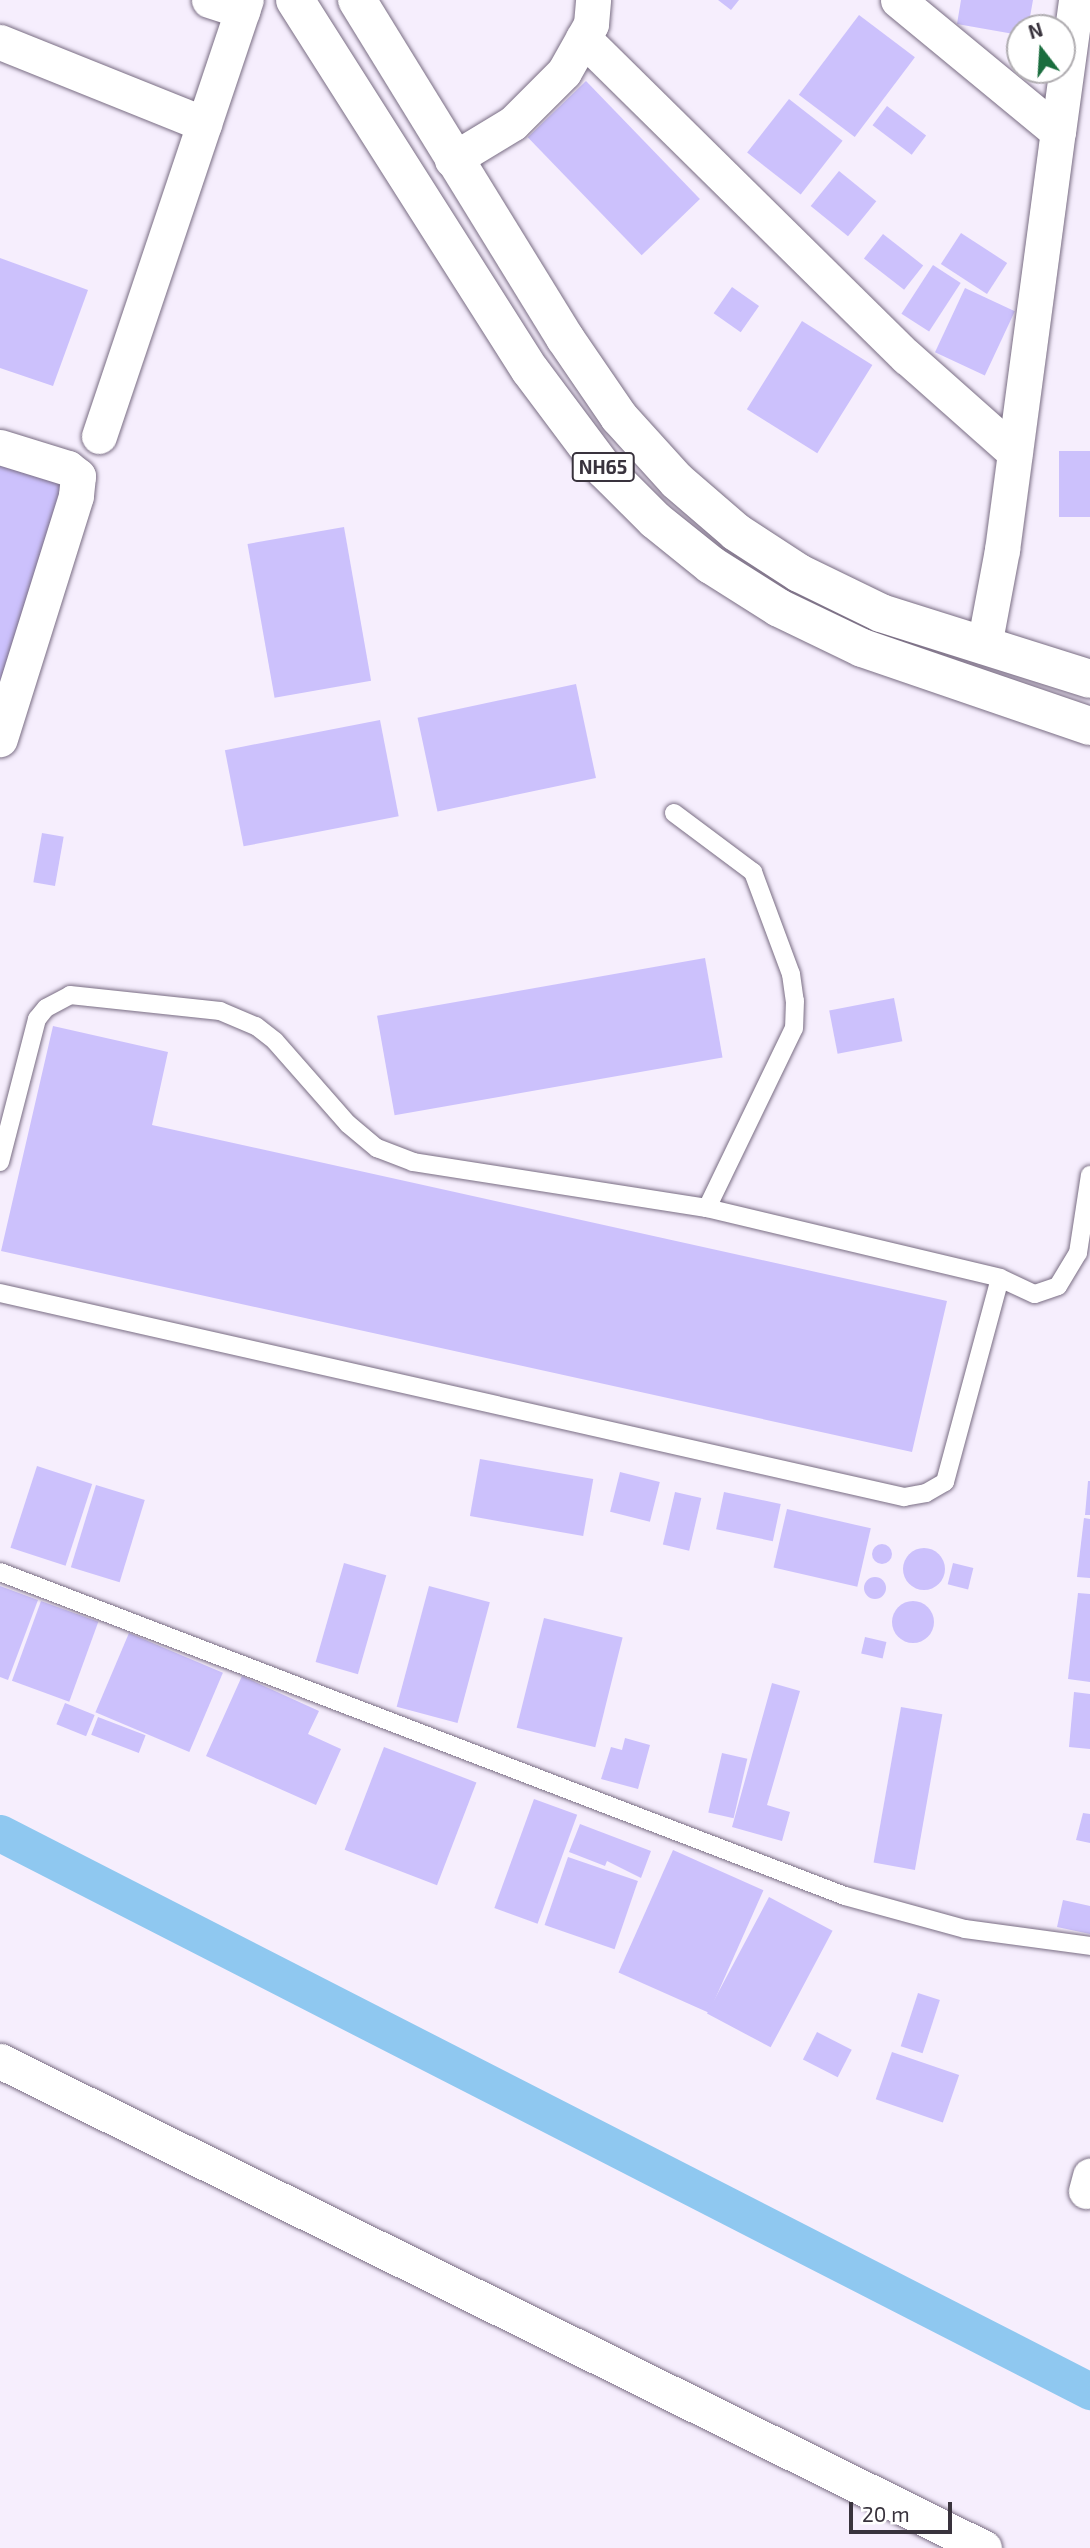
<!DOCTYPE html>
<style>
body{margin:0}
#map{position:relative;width:1090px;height:2548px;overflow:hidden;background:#f6eefd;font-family:"Exo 2",sans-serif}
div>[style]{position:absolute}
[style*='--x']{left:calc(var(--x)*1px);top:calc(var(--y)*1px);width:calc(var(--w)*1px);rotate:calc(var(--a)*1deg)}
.canal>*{height:37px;margin:-18.5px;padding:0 18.5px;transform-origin:18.5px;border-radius:18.5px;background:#8fc8f0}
.building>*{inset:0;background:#ccc1fc;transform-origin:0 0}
.round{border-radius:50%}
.roads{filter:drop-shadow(0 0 2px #796d83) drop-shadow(0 0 2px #796d83)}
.lane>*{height:18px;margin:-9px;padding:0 9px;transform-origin:9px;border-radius:9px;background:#fff}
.street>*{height:35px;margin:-17.5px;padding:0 17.5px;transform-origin:17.5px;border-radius:17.5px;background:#fff}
.highway>*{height:38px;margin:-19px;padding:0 19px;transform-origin:19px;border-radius:19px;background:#fff}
span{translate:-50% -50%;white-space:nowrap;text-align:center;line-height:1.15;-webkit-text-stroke:5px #fff;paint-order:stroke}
.shield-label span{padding:2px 5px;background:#fff;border:2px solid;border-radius:5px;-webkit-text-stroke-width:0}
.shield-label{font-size:19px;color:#39333d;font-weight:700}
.north{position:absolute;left:1006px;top:14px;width:70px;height:70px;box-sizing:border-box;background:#fff;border:2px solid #b0adb1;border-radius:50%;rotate:343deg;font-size:19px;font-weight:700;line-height:28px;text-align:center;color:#39333d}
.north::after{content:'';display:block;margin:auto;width:24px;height:32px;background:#1a6d3e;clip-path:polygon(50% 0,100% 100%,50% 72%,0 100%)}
.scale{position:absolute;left:849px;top:2502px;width:103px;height:32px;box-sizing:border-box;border:4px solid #39333d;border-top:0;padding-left:9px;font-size:21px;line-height:24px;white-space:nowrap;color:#39333d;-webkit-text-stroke:5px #fff;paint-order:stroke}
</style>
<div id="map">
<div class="canal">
<i style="--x:0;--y:1833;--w:1225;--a:27.11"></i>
</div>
<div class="building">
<i style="clip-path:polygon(718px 0,739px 0,731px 10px)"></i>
<i style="clip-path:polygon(961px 0,1033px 0,1028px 28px,1020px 28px,1020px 35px,957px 24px)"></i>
<i style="left:859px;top:15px;width:70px;height:100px;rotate:37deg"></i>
<i style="left:586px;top:81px;width:164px;height:81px;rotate:46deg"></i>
<i style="left:789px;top:99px;width:68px;height:68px;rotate:38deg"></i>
<i style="left:887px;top:106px;width:49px;height:24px;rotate:37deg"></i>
<i style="left:839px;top:171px;width:48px;height:45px;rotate:39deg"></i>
<i style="left:961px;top:233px;width:55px;height:37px;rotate:33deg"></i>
<i style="left:883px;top:234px;width:51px;height:31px;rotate:38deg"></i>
<i style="clip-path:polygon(0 258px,88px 290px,53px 386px,0 368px)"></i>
<i style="left:933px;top:265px;width:33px;height:58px;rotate:33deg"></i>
<i style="left:732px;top:287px;width:33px;height:32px;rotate:35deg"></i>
<i style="left:965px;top:288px;width:55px;height:71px;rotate:25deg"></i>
<i style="left:802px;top:321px;width:83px;height:104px;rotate:32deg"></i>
<i style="left:1090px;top:451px;width:66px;height:31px;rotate:90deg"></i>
<i style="clip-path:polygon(0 458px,69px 480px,0 691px)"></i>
<i style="left:344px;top:527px;width:156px;height:98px;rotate:80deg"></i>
<i style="left:576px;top:684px;width:96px;height:162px;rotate:78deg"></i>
<i style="left:380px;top:720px;width:98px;height:158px;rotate:79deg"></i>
<i style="left:42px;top:833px;width:22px;height:50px;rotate:10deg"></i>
<i style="left:705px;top:958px;width:101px;height:333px;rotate:80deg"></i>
<i style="left:894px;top:998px;width:44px;height:66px;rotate:79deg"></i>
<i style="clip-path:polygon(53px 1026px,168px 1052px,152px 1125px,947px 1301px,912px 1452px,1px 1251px)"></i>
<i style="left:480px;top:1459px;width:115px;height:58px;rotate:10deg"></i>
<i style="left:37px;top:1466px;width:58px;height:86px;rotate:18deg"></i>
<i style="left:620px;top:1472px;width:41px;height:41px;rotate:14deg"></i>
<i style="clip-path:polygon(1088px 1481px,1090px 1481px,1090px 1515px,1085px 1515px)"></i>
<i style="left:96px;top:1485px;width:51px;height:86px;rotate:17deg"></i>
<i style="left:675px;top:1492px;width:27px;height:54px;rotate:13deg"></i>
<i style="left:724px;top:1492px;width:58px;height:38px;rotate:12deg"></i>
<i style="left:787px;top:1509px;width:86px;height:60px;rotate:13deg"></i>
<i style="clip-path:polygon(1084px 1518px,1090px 1519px,1090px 1578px,1077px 1577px)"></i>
<i class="round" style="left:872px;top:1544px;width:20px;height:20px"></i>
<i class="round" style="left:903px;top:1548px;width:42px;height:42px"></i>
<i style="left:344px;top:1563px;width:44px;height:103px;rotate:16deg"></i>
<i style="left:953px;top:1563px;width:21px;height:22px;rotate:14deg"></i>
<i class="round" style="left:864px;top:1577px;width:22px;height:22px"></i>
<i style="clip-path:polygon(0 1586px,38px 1600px,8px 1680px,0 1677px)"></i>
<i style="left:429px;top:1586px;width:63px;height:125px;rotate:15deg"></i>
<i style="clip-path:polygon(1078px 1593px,1090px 1594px,1090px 1682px,1068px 1679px)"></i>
<i class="round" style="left:892px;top:1601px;width:42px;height:42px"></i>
<i style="left:41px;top:1601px;width:61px;height:85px;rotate:20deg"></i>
<i style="left:544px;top:1618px;width:81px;height:113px;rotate:14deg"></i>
<i style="left:129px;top:1633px;width:102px;height:86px;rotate:23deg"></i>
<i style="left:865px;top:1637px;width:22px;height:17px;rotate:13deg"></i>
<i style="clip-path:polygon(242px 1676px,319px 1711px,308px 1734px,341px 1749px,316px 1805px,206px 1756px)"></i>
<i style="clip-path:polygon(772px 1683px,800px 1691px,767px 1805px,790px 1812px,782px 1841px,732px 1827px)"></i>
<i style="clip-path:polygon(1074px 1692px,1090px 1694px,1090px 1749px,1069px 1747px)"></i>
<i style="left:65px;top:1703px;width:32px;height:23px;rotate:22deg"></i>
<i style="left:901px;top:1707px;width:42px;height:158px;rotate:10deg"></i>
<i style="left:98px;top:1717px;width:51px;height:19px;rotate:21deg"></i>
<i style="clip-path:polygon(625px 1738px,650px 1745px,638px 1789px,601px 1779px,611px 1747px,622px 1750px)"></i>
<i style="left:384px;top:1747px;width:99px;height:110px;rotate:21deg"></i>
<i style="left:722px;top:1753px;width:26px;height:61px;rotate:13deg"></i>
<i style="left:534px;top:1799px;width:46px;height:116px;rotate:20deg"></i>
<i style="clip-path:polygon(1083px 1813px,1090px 1814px,1090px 1843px,1076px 1840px)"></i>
<i style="clip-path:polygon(580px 1824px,651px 1851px,641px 1878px,607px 1861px,605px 1866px,569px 1852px)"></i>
<i style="left:673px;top:1850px;width:99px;height:134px;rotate:24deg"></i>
<i style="left:568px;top:1857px;width:74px;height:72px;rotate:19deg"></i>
<i style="left:769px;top:1897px;width:72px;height:132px;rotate:28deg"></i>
<i style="clip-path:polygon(1063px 1900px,1090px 1906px,1090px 1934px,1057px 1927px)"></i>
<i style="left:918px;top:1993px;width:23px;height:56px;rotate:18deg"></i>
<i style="left:817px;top:2032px;width:39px;height:31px;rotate:27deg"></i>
<i style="left:892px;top:2052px;width:71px;height:50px;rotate:19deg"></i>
</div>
<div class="roads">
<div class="lane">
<i style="--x:674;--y:813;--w:99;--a:36.8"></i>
<i style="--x:753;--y:872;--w:109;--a:69.6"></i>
<i style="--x:791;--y:974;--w:27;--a:82"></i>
<i style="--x:795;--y:1001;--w:27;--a:92"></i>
<i style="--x:794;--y:1028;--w:200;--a:115.8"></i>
<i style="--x:0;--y:1162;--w:148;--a:-75.5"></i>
<i style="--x:37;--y:1019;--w:14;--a:-51"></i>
<i style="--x:46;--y:1008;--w:27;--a:-28"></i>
<i style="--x:70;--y:995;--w:151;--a:6.1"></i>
<i style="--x:220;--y:1011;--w:39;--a:23"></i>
<i style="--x:256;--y:1026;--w:24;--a:38"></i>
<i style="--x:275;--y:1041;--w:111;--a:48.7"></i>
<i style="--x:348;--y:1124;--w:38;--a:40"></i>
<i style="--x:377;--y:1148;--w:39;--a:21"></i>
<i style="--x:413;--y:1162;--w:298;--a:8.9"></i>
<i style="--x:707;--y:1208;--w:301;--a:13.4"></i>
<i style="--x:0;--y:1293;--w:927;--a:12.72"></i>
<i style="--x:904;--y:1497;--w:22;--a:-10"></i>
<i style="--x:926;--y:1493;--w:22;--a:-30"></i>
<i style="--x:945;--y:1482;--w:211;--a:-74.9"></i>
<i style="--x:1000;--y:1278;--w:38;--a:25"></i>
<i style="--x:1035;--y:1294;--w:24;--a:-19"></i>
<i style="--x:1058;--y:1286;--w:39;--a:-59"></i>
<i style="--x:1078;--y:1253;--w:79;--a:-81.3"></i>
<i style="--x:0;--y:1572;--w:905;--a:20.98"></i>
<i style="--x:845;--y:1896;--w:124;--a:15.4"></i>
<i style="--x:965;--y:1929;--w:126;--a:7.7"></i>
</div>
<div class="street">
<i style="--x:209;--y:0;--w:35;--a:18"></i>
<i style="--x:898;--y:0;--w:207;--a:39.5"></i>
<i style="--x:1058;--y:132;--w:133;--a:-82.2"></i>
<i style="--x:583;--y:38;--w:455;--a:44.6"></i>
<i style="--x:907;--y:357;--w:144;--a:41.6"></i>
<i style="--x:0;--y:42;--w:220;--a:21.9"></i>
<i style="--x:452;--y:160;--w:71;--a:-31.2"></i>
<i style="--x:513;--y:123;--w:72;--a:-45"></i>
<i style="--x:564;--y:72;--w:55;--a:-60.6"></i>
<i style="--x:591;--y:24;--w:24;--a:-85"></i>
<i style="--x:99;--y:436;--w:460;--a:-71.4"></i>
<i style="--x:0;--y:447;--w:71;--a:17.2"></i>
<i style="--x:68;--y:468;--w:13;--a:39"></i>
<i style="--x:78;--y:476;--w:20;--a:96"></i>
<i style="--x:76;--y:496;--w:255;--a:107.4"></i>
<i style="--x:984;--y:646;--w:98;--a:-79.4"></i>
<i style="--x:1002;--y:550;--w:422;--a:-82.4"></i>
<i style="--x:0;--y:2061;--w:1098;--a:26.33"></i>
<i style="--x:1086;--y:2191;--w:16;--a:-75"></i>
</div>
<div class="highway">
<i style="--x:295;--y:0;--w:438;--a:57.6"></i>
<i style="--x:530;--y:370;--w:124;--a:53.2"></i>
<i style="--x:604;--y:469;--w:72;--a:45"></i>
<i style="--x:655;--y:520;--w:72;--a:38.8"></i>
<i style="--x:711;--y:565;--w:80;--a:32.3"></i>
<i style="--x:779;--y:608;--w:92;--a:25.7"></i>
<i style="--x:862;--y:648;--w:241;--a:18.9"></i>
<i style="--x:357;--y:0;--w:397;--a:58.4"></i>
<i style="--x:565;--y:338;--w:96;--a:55.6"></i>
<i style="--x:619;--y:417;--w:86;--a:47.8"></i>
<i style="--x:677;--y:481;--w:78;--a:40.8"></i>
<i style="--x:736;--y:532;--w:75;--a:33.1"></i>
<i style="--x:799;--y:573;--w:91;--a:26"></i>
<i style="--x:881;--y:613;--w:219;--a:17.5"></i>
</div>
</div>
<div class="shield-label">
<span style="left:603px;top:467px">NH65</span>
</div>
<div class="north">N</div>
<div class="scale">20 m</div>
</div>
